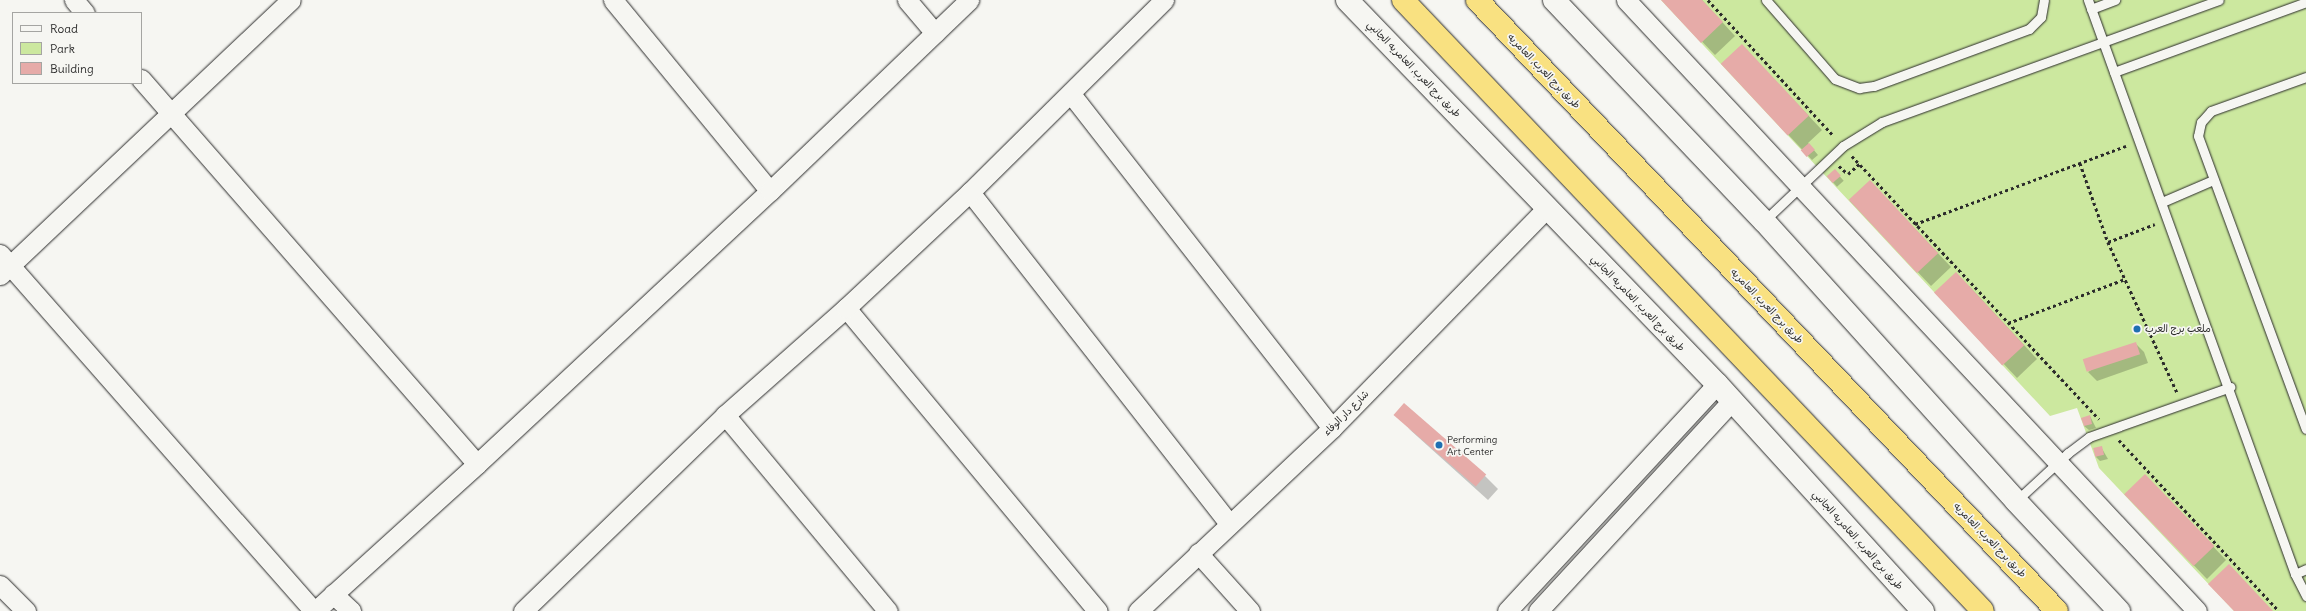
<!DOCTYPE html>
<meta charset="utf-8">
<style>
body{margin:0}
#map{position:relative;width:2306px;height:611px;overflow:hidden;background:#f6f6f2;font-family:Delius,"Playpen Sans Arabic",sans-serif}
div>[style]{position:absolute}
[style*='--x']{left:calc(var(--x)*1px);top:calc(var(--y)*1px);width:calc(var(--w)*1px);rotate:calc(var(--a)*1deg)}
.green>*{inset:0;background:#cce89f}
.shadow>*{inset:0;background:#0003;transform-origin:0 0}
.building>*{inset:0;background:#e6aba8;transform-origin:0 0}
.path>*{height:2.5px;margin-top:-1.25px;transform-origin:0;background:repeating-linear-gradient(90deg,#2b2b2b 0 3px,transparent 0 6px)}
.roads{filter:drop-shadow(0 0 1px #2b2b2b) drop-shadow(0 0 1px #2b2b2b)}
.lane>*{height:9px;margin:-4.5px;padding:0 4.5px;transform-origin:4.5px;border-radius:4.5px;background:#f6f6f2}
.street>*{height:19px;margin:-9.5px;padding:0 9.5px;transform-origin:9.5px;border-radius:9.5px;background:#f6f6f2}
.secondary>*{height:22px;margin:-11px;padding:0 11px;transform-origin:11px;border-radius:11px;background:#f6f6f2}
.highway>*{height:22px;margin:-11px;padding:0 11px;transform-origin:11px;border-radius:11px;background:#f9e181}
.dots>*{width:11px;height:11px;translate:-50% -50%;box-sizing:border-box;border:2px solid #f6f6f2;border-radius:50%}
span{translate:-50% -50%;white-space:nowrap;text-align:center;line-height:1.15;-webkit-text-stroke:3.5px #f6f6f2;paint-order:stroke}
.street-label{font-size:10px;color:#2b2b2b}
.poi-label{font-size:10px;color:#2b2b2b}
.left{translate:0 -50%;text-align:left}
.legend{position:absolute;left:12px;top:12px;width:130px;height:72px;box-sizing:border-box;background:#f6f6f2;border:1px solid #a5a5a2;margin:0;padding:5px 7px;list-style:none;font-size:12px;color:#2b2b2b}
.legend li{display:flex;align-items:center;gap:8px;height:20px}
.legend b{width:20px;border:1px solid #a5a5a2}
</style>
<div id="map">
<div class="green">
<i style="clip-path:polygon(1661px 0,2306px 0,2306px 611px,2234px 611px,2099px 468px,2077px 408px,2050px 416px)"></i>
</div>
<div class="shadow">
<i style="clip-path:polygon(1662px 0,1702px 0,1735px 36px,1715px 55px)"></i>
<i style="clip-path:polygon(1755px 59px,1822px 130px,1808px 143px,1818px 155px,1812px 160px,1722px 64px)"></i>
<i style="left:1835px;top:171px;width:13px;height:9px;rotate:48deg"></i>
<i style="clip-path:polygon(1883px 195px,1951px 267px,1931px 286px,1850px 201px)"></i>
<i style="clip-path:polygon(1969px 286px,2037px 359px,2017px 378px,1936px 292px)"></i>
<i style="clip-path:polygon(2135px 343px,2144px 352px,2148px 363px,2097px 381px,2088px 372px)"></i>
<i style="clip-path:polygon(2090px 416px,2096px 428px,2089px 430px,2084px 426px)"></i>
<i style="clip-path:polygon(1408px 428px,1485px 476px,1498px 489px,1488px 500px)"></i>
<i style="clip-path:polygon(2101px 447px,2108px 459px,2100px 461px,2096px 457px)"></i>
<i style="clip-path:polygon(2158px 489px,2226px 560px,2207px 579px,2125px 494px)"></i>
</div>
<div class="building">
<i style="clip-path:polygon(1661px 0,1702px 0,1723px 22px,1701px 43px)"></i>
<i style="left:1742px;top:44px;width:98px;height:29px;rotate:47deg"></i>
<i style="left:1809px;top:143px;width:9px;height:11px;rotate:49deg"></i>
<i style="left:1835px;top:169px;width:9px;height:11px;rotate:49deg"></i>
<i style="left:1870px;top:180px;width:100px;height:29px;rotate:47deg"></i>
<i style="left:1956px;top:272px;width:100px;height:30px;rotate:47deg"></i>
<i style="left:2136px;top:342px;width:13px;height:56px;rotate:72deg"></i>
<i style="left:1404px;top:403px;width:109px;height:16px;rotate:41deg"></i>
<i style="clip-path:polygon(2090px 415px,2092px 424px,2084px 426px,2081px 418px)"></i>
<i style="left:2102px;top:446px;width:9px;height:9px;rotate:77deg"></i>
<i style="left:2145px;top:474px;width:100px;height:29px;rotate:46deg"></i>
<i style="clip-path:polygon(2229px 564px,2273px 611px,2234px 611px,2208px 584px)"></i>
</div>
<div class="path">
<i style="--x:1708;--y:0;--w:185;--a:47.2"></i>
<i style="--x:1852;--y:156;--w:361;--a:46.8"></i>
<i style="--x:2080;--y:163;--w:84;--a:70.5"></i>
<i style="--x:2108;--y:242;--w:165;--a:65.3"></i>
<i style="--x:1839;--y:166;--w:12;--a:42"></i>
<i style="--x:1848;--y:174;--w:15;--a:-42"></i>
<i style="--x:1915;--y:224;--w:225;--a:-20.3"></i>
<i style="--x:2108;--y:242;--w:50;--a:-21"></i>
<i style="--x:2008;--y:323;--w:125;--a:-20.6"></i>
<i style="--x:2119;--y:440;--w:234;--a:46.9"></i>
</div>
<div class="roads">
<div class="lane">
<i style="--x:1766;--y:0;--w:105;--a:48.9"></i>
<i style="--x:1835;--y:79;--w:26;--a:21"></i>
<i style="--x:1859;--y:88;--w:15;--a:-8"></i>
<i style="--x:1874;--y:86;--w:165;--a:-20.2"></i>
<i style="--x:2029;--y:29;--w:17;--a:-45"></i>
<i style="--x:2041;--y:17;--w:17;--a:-80"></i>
<i style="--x:2088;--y:0;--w:610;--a:70.17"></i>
<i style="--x:2295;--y:574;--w:25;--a:63"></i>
<i style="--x:2091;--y:9;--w:26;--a:-21"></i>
<i style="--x:2114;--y:72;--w:204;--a:-20"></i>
<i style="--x:2306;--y:77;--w:101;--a:160.3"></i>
<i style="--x:2211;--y:111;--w:15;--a:132"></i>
<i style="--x:2201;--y:122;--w:14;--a:102"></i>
<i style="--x:2198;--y:136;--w:312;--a:69.8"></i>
<i style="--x:2162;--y:202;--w:56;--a:-23.3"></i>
<i style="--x:1764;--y:221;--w:109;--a:-43.5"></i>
<i style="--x:1843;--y:146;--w:46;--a:-31.6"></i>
<i style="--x:1882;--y:122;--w:358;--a:-19.9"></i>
<i style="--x:2016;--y:501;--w:71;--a:-42.7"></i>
<i style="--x:2068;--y:453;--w:26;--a:-37"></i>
<i style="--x:2089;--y:437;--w:150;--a:-19.5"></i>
<i style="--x:2295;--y:574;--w:12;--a:-24"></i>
</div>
<div class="street">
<i style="--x:74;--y:0;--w:17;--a:50"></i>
<i style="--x:613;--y:0;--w:247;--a:50.6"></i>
<i style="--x:907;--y:0;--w:43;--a:49.7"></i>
<i style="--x:1626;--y:0;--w:836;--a:46.94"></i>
<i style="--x:141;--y:79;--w:511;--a:48.89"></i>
<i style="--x:1071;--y:94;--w:424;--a:52"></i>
<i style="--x:970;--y:192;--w:420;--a:52"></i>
<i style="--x:0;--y:254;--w:475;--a:48.7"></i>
<i style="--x:0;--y:275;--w:400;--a:-43.4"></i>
<i style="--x:846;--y:308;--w:394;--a:50.3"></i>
<i style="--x:725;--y:415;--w:255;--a:50.3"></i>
<i style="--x:1198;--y:553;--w:78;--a:48.1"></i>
<i style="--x:0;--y:585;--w:37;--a:45"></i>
<i style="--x:333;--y:594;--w:25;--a:43"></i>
<i style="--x:315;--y:611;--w:219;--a:-42.2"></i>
<i style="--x:477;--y:464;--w:400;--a:-43"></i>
<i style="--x:770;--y:191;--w:276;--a:-43.8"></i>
<i style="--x:523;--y:611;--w:281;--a:-44.1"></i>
<i style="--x:725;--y:415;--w:162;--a:-41.5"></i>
<i style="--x:846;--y:308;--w:170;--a:-43.1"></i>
<i style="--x:970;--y:192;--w:273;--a:-44.7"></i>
<i style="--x:1138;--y:611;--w:267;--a:-43.3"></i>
<i style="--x:1332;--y:428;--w:308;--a:-45.7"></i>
<i style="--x:1507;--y:611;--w:309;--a:-47.2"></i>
<i style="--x:1538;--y:611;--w:286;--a:-47.3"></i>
</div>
<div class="secondary">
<i style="--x:1347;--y:0;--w:533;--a:46.06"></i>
<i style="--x:1717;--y:384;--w:307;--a:47.8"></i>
<i style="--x:1554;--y:0;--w:305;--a:46.5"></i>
<i style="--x:1764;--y:221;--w:377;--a:48"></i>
<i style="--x:2016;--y:501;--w:151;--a:46.9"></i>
</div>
<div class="highway">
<i style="--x:1403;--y:0;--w:842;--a:46.49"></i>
<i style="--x:1477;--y:0;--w:842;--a:46.49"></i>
</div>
</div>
<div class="dots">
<i style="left:2137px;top:329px;background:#1f6fb2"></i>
<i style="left:1439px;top:445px;background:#1f6fb2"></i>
</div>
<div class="street-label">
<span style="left:1414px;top:69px;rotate:46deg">طريق برج العرب, العامريه الجانبي</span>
<span style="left:1544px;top:71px;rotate:46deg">طريق برج العرب, العامريه</span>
<span style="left:1638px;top:303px;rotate:46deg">طريق برج العرب, العامريه الجانبي</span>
<span style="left:1767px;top:306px;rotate:46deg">طريق برج العرب, العامريه</span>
<span style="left:1346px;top:413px;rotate:-45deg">شارع دار الوفاء</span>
<span style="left:1858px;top:540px;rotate:48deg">طريق برج العرب, العامريه الجانبي</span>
<span style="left:1990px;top:540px;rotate:46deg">طريق برج العرب, العامريه</span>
</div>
<div class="poi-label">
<span class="left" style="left:2145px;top:329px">ملعب برج العرب</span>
<span class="left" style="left:1447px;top:445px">Performing<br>Art Center</span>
</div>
<ul class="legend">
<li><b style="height:5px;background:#f6f6f2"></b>Road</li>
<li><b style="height:11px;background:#cce89f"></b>Park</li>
<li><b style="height:11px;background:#e6aba8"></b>Building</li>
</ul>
</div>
